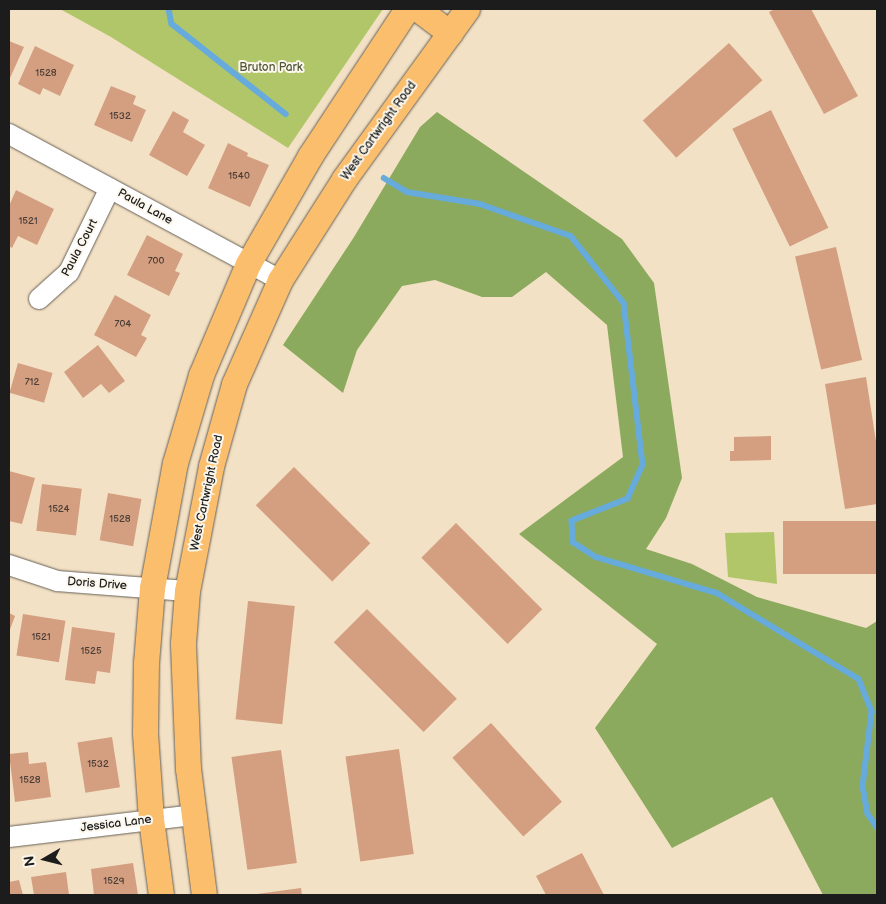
<!DOCTYPE html>
<style>
body{margin:0}
#map{position:relative;width:886px;height:904px;overflow:hidden;background:#f3e1c5;font-family:"Balsamiq Sans",sans-serif}
div>[style]{position:absolute}
[style*='--x']{left:calc(var(--x)*1px);top:calc(var(--y)*1px);width:calc(var(--w)*1px);rotate:calc(var(--a)*1deg)}
.green>*{inset:0;background:#b1c569}
.forest>*{inset:0;background:#8caa5d}
.stream>*{height:5.5px;margin:-2.75px;padding:0 2.75px;transform-origin:2.75px;border-radius:2.75px;background:#66abdb}
.building>*{inset:0;background:#d49f80;transform-origin:0 0}
.roads{filter:drop-shadow(0 0 1px #676157) drop-shadow(0 0 1px #676157)}
.minor>*{height:20px;margin:-10px;padding:0 10px;transform-origin:10px;border-radius:10px;background:#fff}
.major>*{height:25px;margin:-12.5px;padding:0 12.5px;transform-origin:12.5px;border-radius:12.5px;background:#fabe6d}
span{translate:-50% -50%;white-space:nowrap;text-align:center;line-height:1.15;-webkit-text-stroke:4px #fbf7ec;paint-order:stroke}
.number-label{font-size:10px;color:#4a3d35}
.number-label span{-webkit-text-stroke-width:0}
.park-label{font-size:12px;color:#505737}
.street-label{font-size:12px;color:#1c1c1c}
.frame{position:absolute;inset:0;border:10px solid #1c1c1c;pointer-events:none}
.north{position:absolute;left:20px;top:834px;width:50px;height:50px;-webkit-text-stroke:4px #fbf7ec;paint-order:stroke;rotate:262deg;font-size:14px;font-weight:700;line-height:20px;text-align:center;color:#1c1c1c}
.north::after{content:'';display:block;margin:auto;width:18px;height:22px;background:#1c1c1c;clip-path:polygon(50% 0,100% 100%,50% 72%,0 100%)}
</style>
<div id="map">
<div class="green">
<i style="clip-path:polygon(60px 9px,383px 9px,288px 148px,111px 37px)"></i>
<i style="clip-path:polygon(774px 532px,777px 584px,728px 577px,725px 533px)"></i>
</div>
<div class="forest">
<i style="clip-path:polygon(437px 112px,622px 239px,654px 283px,682px 478px,666px 518px,646px 549px,692px 564px,757px 597px,866px 628px,877px 621px,877px 895px,823px 895px,772px 797px,672px 848px,595px 728px,657px 644px,519px 534px,623px 457px,607px 325px,546px 272px,512px 297px,482px 297px,435px 280px,402px 286px,357px 350px,343px 393px,283px 345px,354px 237px,420px 127px)"></i>
</div>
<div class="stream">
<i style="--x:169;--y:9;--w:15;--a:79"></i>
<i style="--x:172;--y:24;--w:145;--a:38.3"></i>
<i style="--x:384;--y:178;--w:27;--a:31"></i>
<i style="--x:407;--y:192;--w:74;--a:9.3"></i>
<i style="--x:480;--y:204;--w:96;--a:19.4"></i>
<i style="--x:571;--y:236;--w:85;--a:51.7"></i>
<i style="--x:624;--y:303;--w:163;--a:83.3"></i>
<i style="--x:643;--y:465;--w:37;--a:114"></i>
<i style="--x:628;--y:499;--w:60;--a:158.6"></i>
<i style="--x:572;--y:521;--w:21;--a:87"></i>
<i style="--x:573;--y:542;--w:27;--a:33"></i>
<i style="--x:596;--y:557;--w:126;--a:16.6"></i>
<i style="--x:717;--y:593;--w:166;--a:31.2"></i>
<i style="--x:859;--y:679;--w:35;--a:68"></i>
<i style="--x:872;--y:712;--w:75;--a:96.9"></i>
<i style="--x:863;--y:786;--w:28;--a:80"></i>
<i style="--x:868;--y:814;--w:16;--a:55"></i>
</div>
<div class="building">
<i style="clip-path:polygon(775px 9px,811px 9px,858px 96px,824px 114px,769px 12px)"></i>
<i style="clip-path:polygon(9px 41px,24px 47px,10px 78px,9px 77px)"></i>
<i style="left:729px;top:43px;width:50px;height:116px;rotate:48deg"></i>
<i style="clip-path:polygon(35px 46px,74px 65px,60px 96px,43px 88px,40px 95px,18px 84px)"></i>
<i style="clip-path:polygon(111px 86px,136px 96px,133px 104px,146px 110px,132px 142px,94px 125px)"></i>
<i style="left:771px;top:110px;width:131px;height:43px;rotate:64deg"></i>
<i style="clip-path:polygon(173px 111px,189px 120px,183px 132px,205px 145px,187px 176px,149px 155px)"></i>
<i style="clip-path:polygon(228px 143px,248px 153px,247px 156px,269px 165px,250px 207px,208px 188px)"></i>
<i style="clip-path:polygon(16px 190px,54px 209px,37px 245px,18px 236px,12px 248px,9px 246px,9px 206px)"></i>
<i style="clip-path:polygon(147px 235px,183px 254px,175px 271px,180px 273px,169px 296px,127px 275px)"></i>
<i style="left:836px;top:247px;width:116px;height:42px;rotate:77deg"></i>
<i style="clip-path:polygon(115px 295px,151px 315px,141px 335px,147px 338px,136px 357px,94px 335px)"></i>
<i style="clip-path:polygon(98px 345px,125px 381px,109px 393px,101px 384px,83px 398px,64px 372px)"></i>
<i style="left:18px;top:363px;width:36px;height:31px;rotate:16deg"></i>
<i style="clip-path:polygon(866px 377px,877px 448px,877px 504px,845px 509px,825px 384px)"></i>
<i style="clip-path:polygon(771px 436px,771px 460px,730px 461px,730px 451px,734px 451px,734px 437px)"></i>
<i style="left:294px;top:467px;width:108px;height:54px;rotate:45deg"></i>
<i style="clip-path:polygon(9px 471px,35px 478px,22px 524px,9px 521px)"></i>
<i style="left:42px;top:484px;width:40px;height:47px;rotate:7deg"></i>
<i style="left:108px;top:493px;width:34px;height:48px;rotate:10deg"></i>
<i style="left:877px;top:521px;width:53px;height:94px;rotate:90deg"></i>
<i style="left:456px;top:523px;width:122px;height:49px;rotate:45deg"></i>
<i style="left:248px;top:601px;width:47px;height:119px;rotate:6deg"></i>
<i style="left:367px;top:609px;width:127px;height:47px;rotate:45deg"></i>
<i style="clip-path:polygon(9px 613px,15px 616px,9px 632px)"></i>
<i style="left:23px;top:614px;width:43px;height:42px;rotate:9deg"></i>
<i style="clip-path:polygon(72px 627px,115px 633px,110px 673px,97px 671px,95px 684px,65px 680px)"></i>
<i style="left:491px;top:723px;width:106px;height:52px;rotate:48deg"></i>
<i style="left:112px;top:737px;width:51px;height:35px;rotate:81deg"></i>
<i style="left:399px;top:749px;width:106px;height:54px;rotate:82deg"></i>
<i style="left:281px;top:750px;width:114px;height:50px;rotate:82deg"></i>
<i style="clip-path:polygon(28px 752px,29px 764px,46px 762px,51px 797px,15px 802px,9px 754px)"></i>
<i style="clip-path:polygon(582px 853px,604px 895px,546px 895px,536px 876px)"></i>
<i style="clip-path:polygon(133px 863px,138px 895px,94px 895px,91px 869px)"></i>
<i style="clip-path:polygon(66px 872px,69px 895px,34px 895px,31px 877px)"></i>
<i style="clip-path:polygon(19px 880px,23px 895px,9px 895px,9px 882px)"></i>
<i style="clip-path:polygon(301px 888px,302px 895px,257px 895px,257px 894px)"></i>
</div>
<div class="roads">
<div class="minor">
<i style="--x:9;--y:134;--w:308;--a:28.3"></i>
<i style="--x:39;--y:299;--w:40;--a:-42"></i>
<i style="--x:69;--y:272;--w:93;--a:-64"></i>
<i style="--x:9;--y:565;--w:51;--a:18.4"></i>
<i style="--x:57;--y:581;--w:130;--a:4.4"></i>
<i style="--x:9;--y:837;--w:185;--a:-6.8"></i>
</div>
<div class="major">
<i style="--x:418;--y:9;--w:40;--a:37"></i>
<i style="--x:161;--y:895;--w:77;--a:-97.5"></i>
<i style="--x:151;--y:819;--w:86;--a:-94"></i>
<i style="--x:145;--y:733;--w:70;--a:-89.2"></i>
<i style="--x:146;--y:663;--w:75;--a:-85.4"></i>
<i style="--x:152;--y:588;--w:127;--a:-79.6"></i>
<i style="--x:175;--y:463;--w:92;--a:-73.5"></i>
<i style="--x:201;--y:375;--w:121;--a:-67.1"></i>
<i style="--x:248;--y:264;--w:125;--a:-60.1"></i>
<i style="--x:310;--y:156;--w:176;--a:-56.6"></i>
<i style="--x:204;--y:895;--w:127;--a:-97.2"></i>
<i style="--x:188;--y:769;--w:126;--a:-92.3"></i>
<i style="--x:183;--y:643;--w:52;--a:-85.6"></i>
<i style="--x:187;--y:591;--w:127;--a:-79.1"></i>
<i style="--x:211;--y:466;--w:85;--a:-74.3"></i>
<i style="--x:234;--y:384;--w:114;--a:-66.1"></i>
<i style="--x:280;--y:280;--w:120;--a:-57.6"></i>
<i style="--x:344;--y:179;--w:210;--a:-54.1"></i>
</div>
</div>
<div class="number-label">
<span style="left:46px;top:74px">1528</span>
<span style="left:120px;top:117px">1532</span>
<span style="left:239px;top:177px">1540</span>
<span style="left:28px;top:222px">1521</span>
<span style="left:156px;top:262px">700</span>
<span style="left:123px;top:325px">704</span>
<span style="left:32px;top:383px">712</span>
<span style="left:59px;top:510px">1524</span>
<span style="left:120px;top:520px">1528</span>
<span style="left:41px;top:638px">1521</span>
<span style="left:91px;top:652px">1525</span>
<span style="left:98px;top:765px">1532</span>
<span style="left:30px;top:781px">1528</span>
<span style="left:114px;top:882px">1529</span>
</div>
<div class="park-label">
<span style="left:271px;top:68px">Bruton Park</span>
</div>
<div class="street-label">
<span style="left:379px;top:131px;rotate:-54deg">West Cartwright Road</span>
<span style="left:145px;top:207px;rotate:29deg">Paula Lane</span>
<span style="left:80px;top:248px;rotate:-62deg">Paula Court</span>
<span style="left:207px;top:493px;rotate:-78deg">West Cartwright Road</span>
<span style="left:97px;top:584px;rotate:4deg">Doris Drive</span>
<span style="left:116px;top:824px;rotate:-7deg">Jessica Lane</span>
</div>
<div class="frame"></div>
<div class="north">N</div>
</div>
